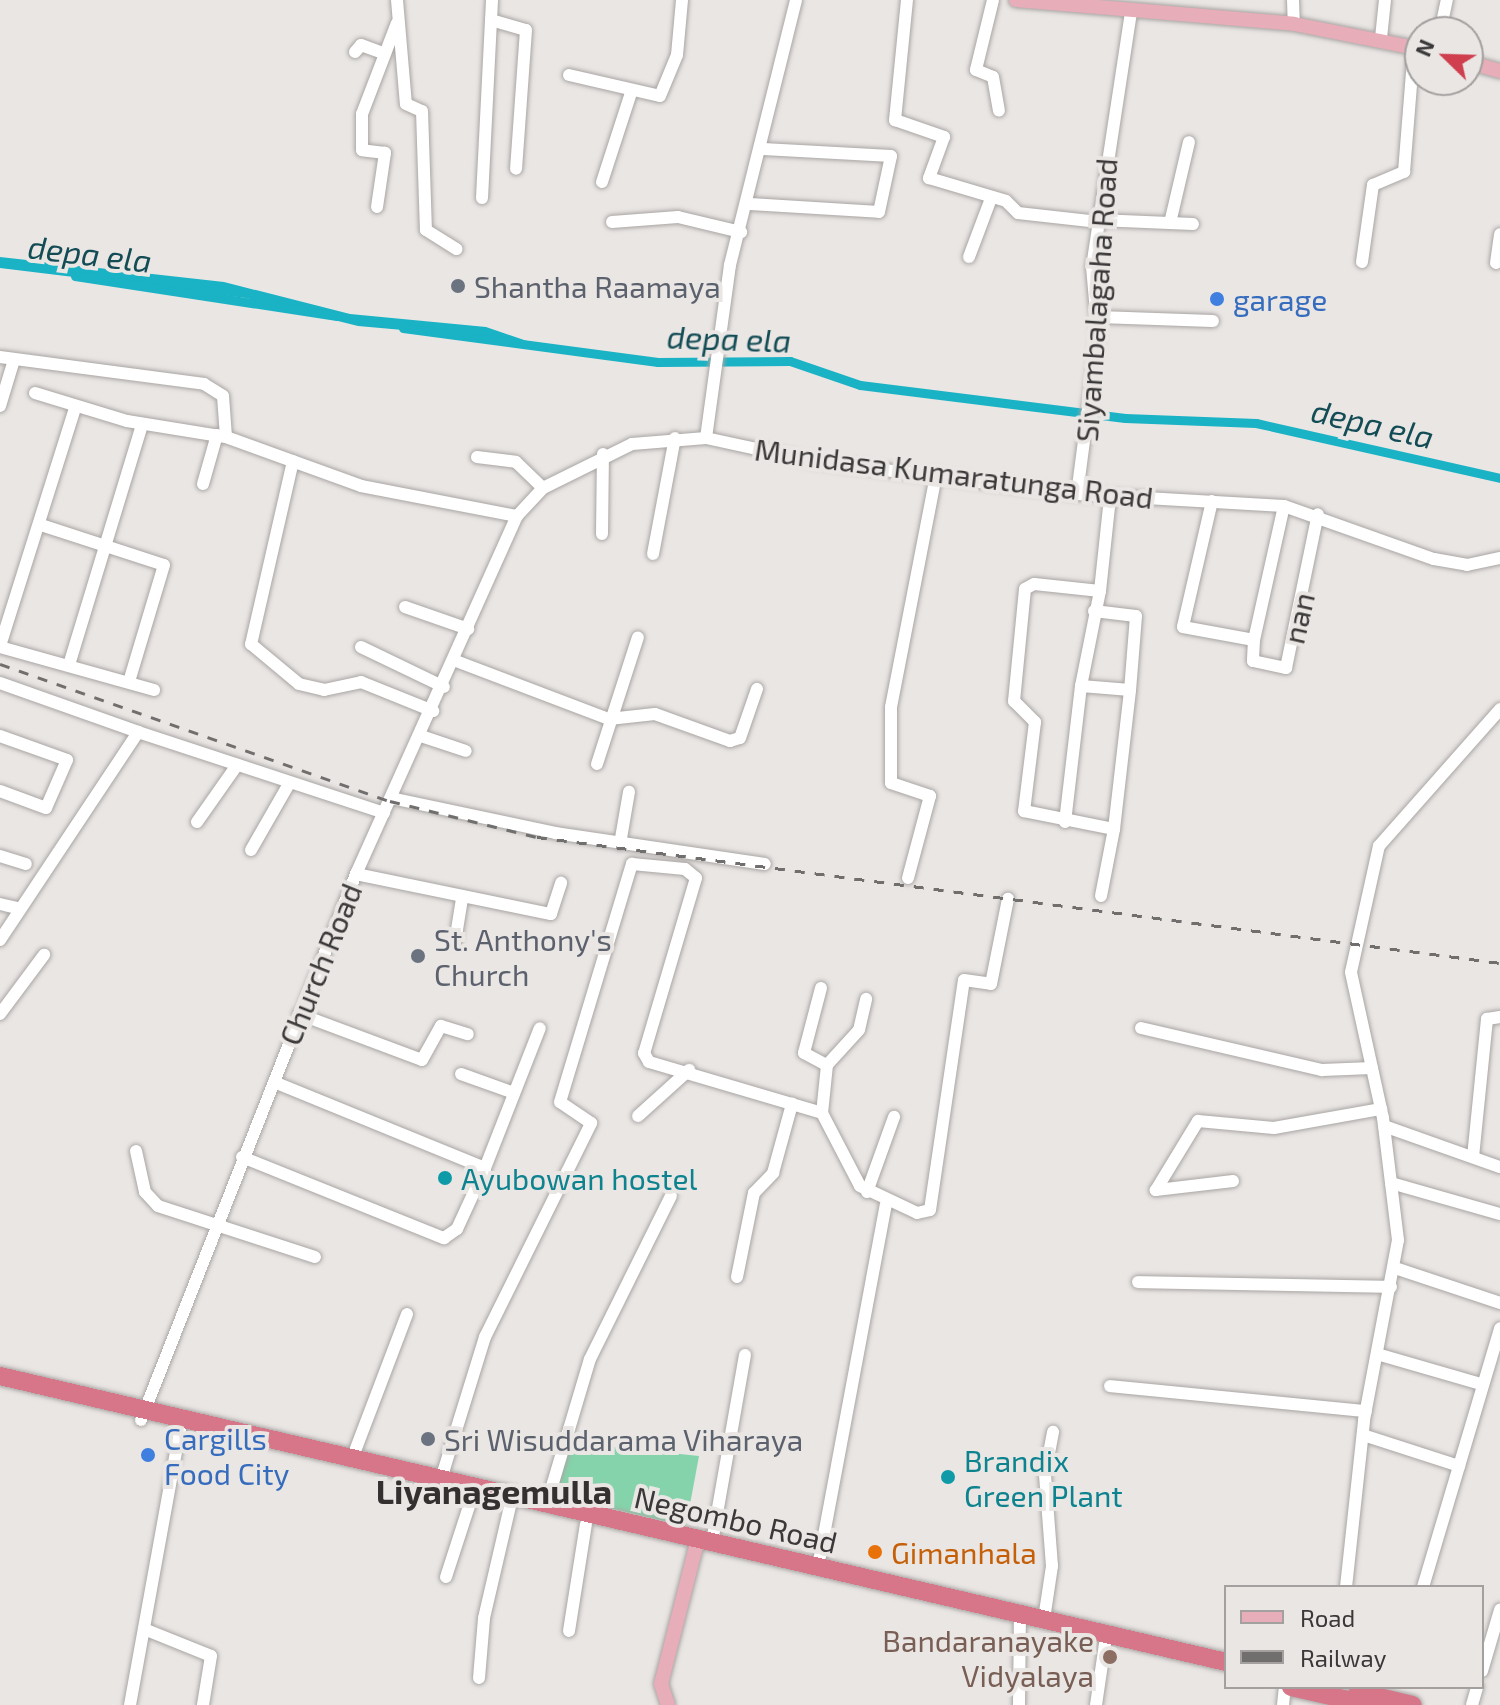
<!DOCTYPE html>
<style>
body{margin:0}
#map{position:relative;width:1500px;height:1705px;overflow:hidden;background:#e9e6e4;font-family:"Exo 2",sans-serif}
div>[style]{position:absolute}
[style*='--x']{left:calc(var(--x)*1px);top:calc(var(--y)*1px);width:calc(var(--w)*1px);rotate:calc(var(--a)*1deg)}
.green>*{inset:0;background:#85d3ab}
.water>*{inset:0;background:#1ab2c5}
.canal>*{height:9px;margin:-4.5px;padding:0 4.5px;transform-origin:4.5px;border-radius:4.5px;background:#1ab2c5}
.roads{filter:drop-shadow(0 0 2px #a9a5a3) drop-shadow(0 0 2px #a9a5a3)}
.minor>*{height:12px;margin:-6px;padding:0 6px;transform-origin:6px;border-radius:6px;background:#fff}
.major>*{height:14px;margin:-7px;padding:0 7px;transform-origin:7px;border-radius:7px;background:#e7adb8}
.highway>*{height:18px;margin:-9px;padding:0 9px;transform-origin:9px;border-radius:9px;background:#d77688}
.rail>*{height:3px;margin-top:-1.5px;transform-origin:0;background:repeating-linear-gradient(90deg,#716f6e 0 10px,transparent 0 20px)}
.dots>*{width:22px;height:22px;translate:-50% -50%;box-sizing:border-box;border:4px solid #e9e6e4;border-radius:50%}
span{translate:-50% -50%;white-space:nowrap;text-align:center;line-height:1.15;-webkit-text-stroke:8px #e9e6e4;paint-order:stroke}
.worship-label{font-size:30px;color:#5b616d}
.left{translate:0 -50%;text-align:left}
.shop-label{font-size:30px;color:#366cbe}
.street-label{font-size:30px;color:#3a3838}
.culture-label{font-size:30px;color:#0d838f}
.food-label{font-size:30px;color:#c56008}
.education-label{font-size:30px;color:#785e54}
.right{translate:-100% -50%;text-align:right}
.water-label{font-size:32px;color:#134c55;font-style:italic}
.quarter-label{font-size:34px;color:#33302f;font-weight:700}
.legend{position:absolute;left:1224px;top:1585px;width:260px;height:104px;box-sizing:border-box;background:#e9e6e4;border:2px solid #a3a09f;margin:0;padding:10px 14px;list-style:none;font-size:24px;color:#3a3838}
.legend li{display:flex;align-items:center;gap:16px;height:40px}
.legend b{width:40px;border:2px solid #a3a09f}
.north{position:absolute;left:1404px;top:16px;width:80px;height:80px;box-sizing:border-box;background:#e9e6e4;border:2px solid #a3a09f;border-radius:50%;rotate:293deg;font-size:22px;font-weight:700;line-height:32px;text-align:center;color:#3a3838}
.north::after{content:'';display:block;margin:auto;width:28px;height:36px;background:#cf3f4e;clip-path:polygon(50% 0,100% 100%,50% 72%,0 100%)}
</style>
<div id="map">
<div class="green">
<i style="clip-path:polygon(566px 1442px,699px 1456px,686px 1526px,555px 1495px)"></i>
</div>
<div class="water">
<i style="clip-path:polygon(0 257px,224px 282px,350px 314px,486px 327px,527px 341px,358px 326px,246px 298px,0 268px)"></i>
</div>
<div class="canal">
<i style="--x:75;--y:276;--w:265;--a:8.7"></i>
<i style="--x:403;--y:328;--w:257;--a:7.6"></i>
<i style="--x:658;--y:362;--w:132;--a:-0.4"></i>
<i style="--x:790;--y:361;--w:74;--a:18.9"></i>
<i style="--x:860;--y:385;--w:267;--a:7.1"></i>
<i style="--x:1125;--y:418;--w:131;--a:2.2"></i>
<i style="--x:1256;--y:423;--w:250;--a:12.7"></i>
</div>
<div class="roads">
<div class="minor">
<i style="--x:397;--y:0;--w:104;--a:85.1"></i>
<i style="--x:406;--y:104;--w:17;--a:24"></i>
<i style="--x:422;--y:111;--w:119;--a:88.1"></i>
<i style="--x:426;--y:230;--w:36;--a:32"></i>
<i style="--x:907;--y:0;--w:121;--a:95.7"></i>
<i style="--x:895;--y:120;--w:52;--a:19.1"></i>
<i style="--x:944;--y:137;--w:44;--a:110.1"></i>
<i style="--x:929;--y:178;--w:80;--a:16.6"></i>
<i style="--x:1006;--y:201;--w:17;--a:45"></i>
<i style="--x:1018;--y:213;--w:81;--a:6.4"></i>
<i style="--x:993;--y:0;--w:72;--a:103.7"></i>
<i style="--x:976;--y:70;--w:18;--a:22"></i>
<i style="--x:993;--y:77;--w:34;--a:80"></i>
<i style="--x:1293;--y:0;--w:24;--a:88"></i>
<i style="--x:491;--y:20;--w:36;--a:16"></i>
<i style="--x:526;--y:30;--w:139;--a:94.1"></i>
<i style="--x:1440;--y:32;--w:33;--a:-78"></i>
<i style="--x:1381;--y:38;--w:38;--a:-84"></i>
<i style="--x:355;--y:52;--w:9;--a:-49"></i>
<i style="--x:361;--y:45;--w:23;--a:20"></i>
<i style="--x:569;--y:75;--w:93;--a:13"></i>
<i style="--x:660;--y:96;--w:44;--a:-67.5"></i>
<i style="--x:677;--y:55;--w:55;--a:-84.8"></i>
<i style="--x:602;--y:182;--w:94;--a:-72"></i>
<i style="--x:482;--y:198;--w:198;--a:-87.1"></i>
<i style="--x:750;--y:204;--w:129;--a:3.5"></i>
<i style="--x:879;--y:212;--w:57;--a:-77.9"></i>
<i style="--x:891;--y:156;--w:128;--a:-176.9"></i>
<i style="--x:377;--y:207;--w:55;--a:-81.6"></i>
<i style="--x:385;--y:153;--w:23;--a:-173"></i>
<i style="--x:362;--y:150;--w:36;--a:-90"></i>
<i style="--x:362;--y:114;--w:97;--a:-69"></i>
<i style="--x:1098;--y:220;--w:95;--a:2.4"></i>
<i style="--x:612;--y:222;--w:66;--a:-4.3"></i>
<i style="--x:678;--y:217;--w:65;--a:13.4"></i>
<i style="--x:1170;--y:223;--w:83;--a:-76.8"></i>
<i style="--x:969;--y:257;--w:60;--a:-69.4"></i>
<i style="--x:1362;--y:262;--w:78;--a:-81.9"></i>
<i style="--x:1373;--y:185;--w:34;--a:-23"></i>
<i style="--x:1404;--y:172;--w:124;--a:-85.4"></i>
<i style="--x:1496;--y:263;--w:29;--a:-82"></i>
<i style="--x:1098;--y:317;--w:115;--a:2"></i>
<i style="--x:0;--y:357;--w:206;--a:7.5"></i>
<i style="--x:204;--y:384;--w:22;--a:32"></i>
<i style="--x:223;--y:396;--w:41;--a:85.8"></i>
<i style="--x:35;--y:393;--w:96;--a:16.9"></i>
<i style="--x:127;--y:421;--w:100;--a:9.2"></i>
<i style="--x:226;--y:437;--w:144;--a:19.9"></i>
<i style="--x:361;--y:486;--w:159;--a:10.9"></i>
<i style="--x:0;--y:406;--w:48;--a:-73.1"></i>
<i style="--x:706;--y:438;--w:175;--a:-82.1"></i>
<i style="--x:730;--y:265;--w:273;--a:-76"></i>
<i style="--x:477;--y:457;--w:39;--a:7"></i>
<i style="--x:516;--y:462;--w:37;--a:44"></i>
<i style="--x:293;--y:461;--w:188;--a:102.9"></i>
<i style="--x:251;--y:644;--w:62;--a:39.8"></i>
<i style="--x:299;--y:684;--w:26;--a:13"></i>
<i style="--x:324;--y:690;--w:38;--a:-12"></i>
<i style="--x:361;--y:682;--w:78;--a:21.9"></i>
<i style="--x:203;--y:484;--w:51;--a:-74.1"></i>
<i style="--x:1077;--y:494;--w:160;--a:-82.5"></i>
<i style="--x:1098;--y:335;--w:68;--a:-95"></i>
<i style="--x:1092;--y:267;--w:259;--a:-81.3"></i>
<i style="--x:1212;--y:501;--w:129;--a:103"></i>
<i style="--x:1183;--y:627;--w:72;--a:10.4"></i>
<i style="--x:1254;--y:640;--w:137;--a:-77.4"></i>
<i style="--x:41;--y:525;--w:129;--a:18"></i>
<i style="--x:164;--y:565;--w:122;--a:106.7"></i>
<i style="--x:602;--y:534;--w:80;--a:-89.3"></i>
<i style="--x:653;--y:554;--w:118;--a:-79.3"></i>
<i style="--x:1100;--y:591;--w:66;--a:-173.9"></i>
<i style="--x:1034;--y:584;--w:10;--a:151"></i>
<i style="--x:1025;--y:589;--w:113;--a:95.6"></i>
<i style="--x:1014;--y:701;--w:30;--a:45"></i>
<i style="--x:1035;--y:722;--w:90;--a:97"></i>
<i style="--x:1024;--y:811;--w:92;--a:11.3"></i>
<i style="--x:1114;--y:829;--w:140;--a:-83.4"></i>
<i style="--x:1130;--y:690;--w:49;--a:-175.3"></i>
<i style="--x:1081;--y:686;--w:97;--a:-78.7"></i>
<i style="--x:1100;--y:591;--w:95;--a:-83.9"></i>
<i style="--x:405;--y:607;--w:67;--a:19.2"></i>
<i style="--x:1094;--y:611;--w:42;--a:6.8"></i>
<i style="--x:1136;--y:616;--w:74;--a:94.6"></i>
<i style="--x:1254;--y:640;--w:21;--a:93"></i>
<i style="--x:1253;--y:661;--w:34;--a:12"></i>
<i style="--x:1286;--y:668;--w:157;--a:-78.3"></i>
<i style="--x:0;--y:646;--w:250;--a:-72.5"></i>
<i style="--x:0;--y:647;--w:160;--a:15.6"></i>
<i style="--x:361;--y:647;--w:92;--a:25.7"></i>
<i style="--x:456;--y:661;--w:164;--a:20.8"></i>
<i style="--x:609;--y:719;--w:46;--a:-6.2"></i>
<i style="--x:655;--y:714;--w:80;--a:19.8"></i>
<i style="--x:730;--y:741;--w:10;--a:-17"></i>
<i style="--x:740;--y:738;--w:52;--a:-70.9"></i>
<i style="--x:69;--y:665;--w:252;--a:-73.1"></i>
<i style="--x:0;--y:683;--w:146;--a:19.5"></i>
<i style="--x:0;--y:736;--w:71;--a:19.7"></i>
<i style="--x:67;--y:760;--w:52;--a:113.6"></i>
<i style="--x:46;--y:808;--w:49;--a:-159.7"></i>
<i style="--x:421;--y:736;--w:47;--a:18.4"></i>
<i style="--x:597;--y:764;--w:133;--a:-72.1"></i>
<i style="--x:391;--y:798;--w:168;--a:12"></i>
<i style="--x:555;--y:833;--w:212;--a:8.4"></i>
<i style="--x:197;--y:822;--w:70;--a:-54.9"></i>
<i style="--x:1065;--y:822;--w:137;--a:-83.3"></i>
<i style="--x:620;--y:844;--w:53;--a:-80.2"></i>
<i style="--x:251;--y:850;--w:76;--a:-60.1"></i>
<i style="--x:0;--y:856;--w:27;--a:17"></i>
<i style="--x:356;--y:874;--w:199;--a:11.6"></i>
<i style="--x:551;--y:914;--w:33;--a:-72"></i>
<i style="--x:908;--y:878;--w:85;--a:-75"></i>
<i style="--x:930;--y:796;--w:41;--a:-161.6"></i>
<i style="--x:891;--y:783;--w:76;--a:-90"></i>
<i style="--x:891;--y:707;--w:236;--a:-79"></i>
<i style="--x:1101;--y:896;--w:68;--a:-79"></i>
<i style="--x:0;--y:904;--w:18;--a:13"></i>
<i style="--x:0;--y:940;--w:250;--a:-56.4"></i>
<i style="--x:138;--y:732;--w:259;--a:18.2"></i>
<i style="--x:455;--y:942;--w:44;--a:-80.8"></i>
<i style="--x:821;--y:988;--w:67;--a:104.7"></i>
<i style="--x:804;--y:1053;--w:26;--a:28"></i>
<i style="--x:827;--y:1065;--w:48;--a:95.9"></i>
<i style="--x:0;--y:1014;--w:74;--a:-53.3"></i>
<i style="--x:299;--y:1014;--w:131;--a:20.5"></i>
<i style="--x:422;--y:1060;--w:39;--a:-61"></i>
<i style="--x:441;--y:1026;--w:28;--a:17"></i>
<i style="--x:1141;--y:1028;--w:186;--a:13.1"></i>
<i style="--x:1322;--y:1070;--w:50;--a:-2.3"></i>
<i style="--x:827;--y:1065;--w:47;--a:-47.6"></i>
<i style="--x:859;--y:1030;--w:32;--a:-77"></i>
<i style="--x:461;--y:1074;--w:56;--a:19.7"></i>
<i style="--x:274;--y:1082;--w:228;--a:22.2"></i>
<i style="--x:638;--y:1116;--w:69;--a:-42"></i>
<i style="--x:1384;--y:1126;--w:123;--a:19.5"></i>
<i style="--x:136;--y:1151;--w:42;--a:77.6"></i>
<i style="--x:145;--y:1192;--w:19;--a:47"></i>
<i style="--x:158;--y:1206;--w:165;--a:18"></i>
<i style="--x:242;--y:1157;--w:218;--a:21.9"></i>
<i style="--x:444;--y:1238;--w:16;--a:-35"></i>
<i style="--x:457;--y:1229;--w:67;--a:-65.3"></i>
<i style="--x:485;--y:1168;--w:150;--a:-68.6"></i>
<i style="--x:1473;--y:1157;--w:139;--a:-84.2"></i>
<i style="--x:1487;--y:1019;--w:13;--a:-9"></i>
<i style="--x:1233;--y:1181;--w:78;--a:173.3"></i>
<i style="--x:1156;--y:1190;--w:81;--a:-58.7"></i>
<i style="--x:1198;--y:1121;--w:76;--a:5.3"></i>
<i style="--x:1274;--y:1128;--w:109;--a:-10.1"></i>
<i style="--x:1391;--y:1183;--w:113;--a:15.9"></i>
<i style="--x:867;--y:1192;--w:80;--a:-70.2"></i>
<i style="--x:1395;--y:1268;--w:111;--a:18.4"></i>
<i style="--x:737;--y:1277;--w:86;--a:-78.6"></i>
<i style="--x:754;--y:1193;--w:28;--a:-46"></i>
<i style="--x:773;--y:1173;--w:72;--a:-74.6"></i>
<i style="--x:1138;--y:1282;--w:253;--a:1.1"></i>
<i style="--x:1377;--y:1354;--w:108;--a:16.1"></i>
<i style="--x:1110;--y:1386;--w:257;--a:5.6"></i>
<i style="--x:141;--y:1420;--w:587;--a:-68.51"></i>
<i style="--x:356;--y:874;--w:393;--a:-65.8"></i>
<i style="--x:517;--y:516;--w:38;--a:-47"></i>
<i style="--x:543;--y:488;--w:99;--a:-26.3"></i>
<i style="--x:632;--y:444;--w:74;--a:-4.6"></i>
<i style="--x:706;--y:438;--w:108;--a:12.2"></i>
<i style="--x:812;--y:461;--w:267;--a:7.1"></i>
<i style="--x:1077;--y:494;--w:207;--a:3.3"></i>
<i style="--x:1284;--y:506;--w:159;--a:19.5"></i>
<i style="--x:1434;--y:559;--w:34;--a:10"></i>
<i style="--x:1467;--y:565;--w:34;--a:-12"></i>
<i style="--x:1363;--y:1435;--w:101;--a:17.9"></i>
<i style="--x:352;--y:1459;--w:155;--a:-69.2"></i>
<i style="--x:441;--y:1479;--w:149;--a:-72.8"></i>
<i style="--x:485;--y:1337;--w:239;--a:-63.6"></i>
<i style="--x:591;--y:1123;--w:37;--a:-146"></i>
<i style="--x:560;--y:1102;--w:249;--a:-73.2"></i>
<i style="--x:632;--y:864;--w:53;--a:5.4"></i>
<i style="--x:685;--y:869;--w:14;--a:39"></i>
<i style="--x:696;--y:878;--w:183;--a:106.5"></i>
<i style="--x:644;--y:1053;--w:10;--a:61"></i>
<i style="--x:649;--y:1062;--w:180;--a:16.4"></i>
<i style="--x:822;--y:1113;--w:82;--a:62.5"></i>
<i style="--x:860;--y:1186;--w:63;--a:25.3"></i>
<i style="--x:917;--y:1213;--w:13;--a:-13"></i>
<i style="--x:930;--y:1210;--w:232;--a:-81.6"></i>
<i style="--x:964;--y:980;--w:27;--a:8"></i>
<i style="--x:991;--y:984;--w:87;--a:-78.7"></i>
<i style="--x:547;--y:1503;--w:150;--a:-73.4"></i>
<i style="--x:590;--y:1359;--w:182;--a:-63.6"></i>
<i style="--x:712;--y:1542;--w:190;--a:-80"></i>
<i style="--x:818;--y:1567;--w:369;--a:-79.4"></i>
<i style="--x:446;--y:1577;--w:84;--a:-72"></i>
<i style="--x:1346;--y:1587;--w:168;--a:-83.8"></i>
<i style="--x:1364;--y:1420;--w:183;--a:-79.3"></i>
<i style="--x:1398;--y:1240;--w:123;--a:-97"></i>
<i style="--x:1383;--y:1118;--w:149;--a:-102.4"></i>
<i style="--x:1351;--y:972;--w:129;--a:-77.5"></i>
<i style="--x:1379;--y:846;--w:183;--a:-48.5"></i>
<i style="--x:1423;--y:1587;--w:270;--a:-73.4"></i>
<i style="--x:1044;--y:1619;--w:54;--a:-81.4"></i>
<i style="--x:1052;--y:1566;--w:92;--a:-94.4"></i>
<i style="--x:1045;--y:1474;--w:43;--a:-79.2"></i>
<i style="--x:144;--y:1629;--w:72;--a:21.9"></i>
<i style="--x:211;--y:1656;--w:50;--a:99.3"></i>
<i style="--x:569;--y:1631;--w:108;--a:-81"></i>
<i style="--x:1482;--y:1671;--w:64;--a:-73.6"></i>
<i style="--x:479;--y:1678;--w:60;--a:-85.2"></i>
<i style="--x:484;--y:1618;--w:115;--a:-76.9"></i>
<i style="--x:130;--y:1705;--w:280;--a:-79.7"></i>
<i style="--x:1019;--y:1705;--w:91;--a:-89.4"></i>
<i style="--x:1096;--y:1705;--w:62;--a:-81.6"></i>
<i style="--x:1283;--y:1705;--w:18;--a:-84"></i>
<i style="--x:1472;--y:1705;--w:19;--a:-74"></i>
</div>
<div class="major">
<i style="--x:1016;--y:0;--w:279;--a:4.9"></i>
<i style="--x:1294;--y:24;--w:128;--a:11.2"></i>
<i style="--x:1468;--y:62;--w:33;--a:16"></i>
<i style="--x:668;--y:1705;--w:22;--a:-108"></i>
<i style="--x:661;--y:1684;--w:150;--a:-75.7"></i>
</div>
<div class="highway">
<i style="--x:0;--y:1376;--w:1259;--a:13.13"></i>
<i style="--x:1291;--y:1687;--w:81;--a:12.8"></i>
<i style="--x:1358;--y:1692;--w:56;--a:13.5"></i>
</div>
</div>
<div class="rail">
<i style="--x:0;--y:664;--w:413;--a:19.4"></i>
<i style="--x:390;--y:801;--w:151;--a:13.8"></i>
<i style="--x:537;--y:837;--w:971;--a:7.45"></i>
</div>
<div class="dots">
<i style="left:458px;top:286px;background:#6b7280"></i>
<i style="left:1217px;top:299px;background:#3f7fe0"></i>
<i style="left:418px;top:956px;background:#6b7280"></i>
<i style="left:445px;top:1178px;background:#0f9aa8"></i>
<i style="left:428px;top:1439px;background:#6b7280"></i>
<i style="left:148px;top:1455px;background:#3f7fe0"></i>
<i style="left:948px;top:1477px;background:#0f9aa8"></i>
<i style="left:875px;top:1552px;background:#e8710a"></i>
<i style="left:1110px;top:1657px;background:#8d6e63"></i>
</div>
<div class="worship-label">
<span class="left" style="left:474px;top:286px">Shantha Raamaya</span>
<span class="left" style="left:434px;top:956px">St. Anthony's<br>Church</span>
<span class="left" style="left:444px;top:1439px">Sri Wisuddarama Viharaya</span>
</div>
<div class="shop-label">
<span class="left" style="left:1233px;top:299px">garage</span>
<span class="left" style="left:164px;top:1455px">Cargills<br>Food City</span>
</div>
<div class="street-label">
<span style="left:1096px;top:300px;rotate:-86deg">Siyambalagaha Road</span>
<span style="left:954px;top:473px;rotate:7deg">Munidasa Kumaratunga Road</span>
<span style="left:1298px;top:618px;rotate:-77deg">nan</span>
<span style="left:320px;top:964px;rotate:-68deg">Church Road</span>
<span style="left:736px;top:1519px;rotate:13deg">Negombo Road</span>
</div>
<div class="culture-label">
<span class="left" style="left:461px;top:1178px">Ayubowan hostel</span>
<span class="left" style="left:964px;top:1477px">Brandix<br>Green Plant</span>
</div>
<div class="food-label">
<span class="left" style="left:891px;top:1552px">Gimanhala</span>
</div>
<div class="education-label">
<span class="right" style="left:1094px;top:1657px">Bandaranayake<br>Vidyalaya</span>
</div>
<div class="water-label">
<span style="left:90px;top:253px;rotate:7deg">depa ela</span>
<span style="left:729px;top:338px;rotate:2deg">depa ela</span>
<span style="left:1373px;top:423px;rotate:13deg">depa ela</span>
</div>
<div class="quarter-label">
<span style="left:494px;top:1491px">Liyanagemulla</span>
</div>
<ul class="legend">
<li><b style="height:10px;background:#e7adb8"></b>Road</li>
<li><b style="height:10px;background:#716f6e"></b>Railway</li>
</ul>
<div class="north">N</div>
</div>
